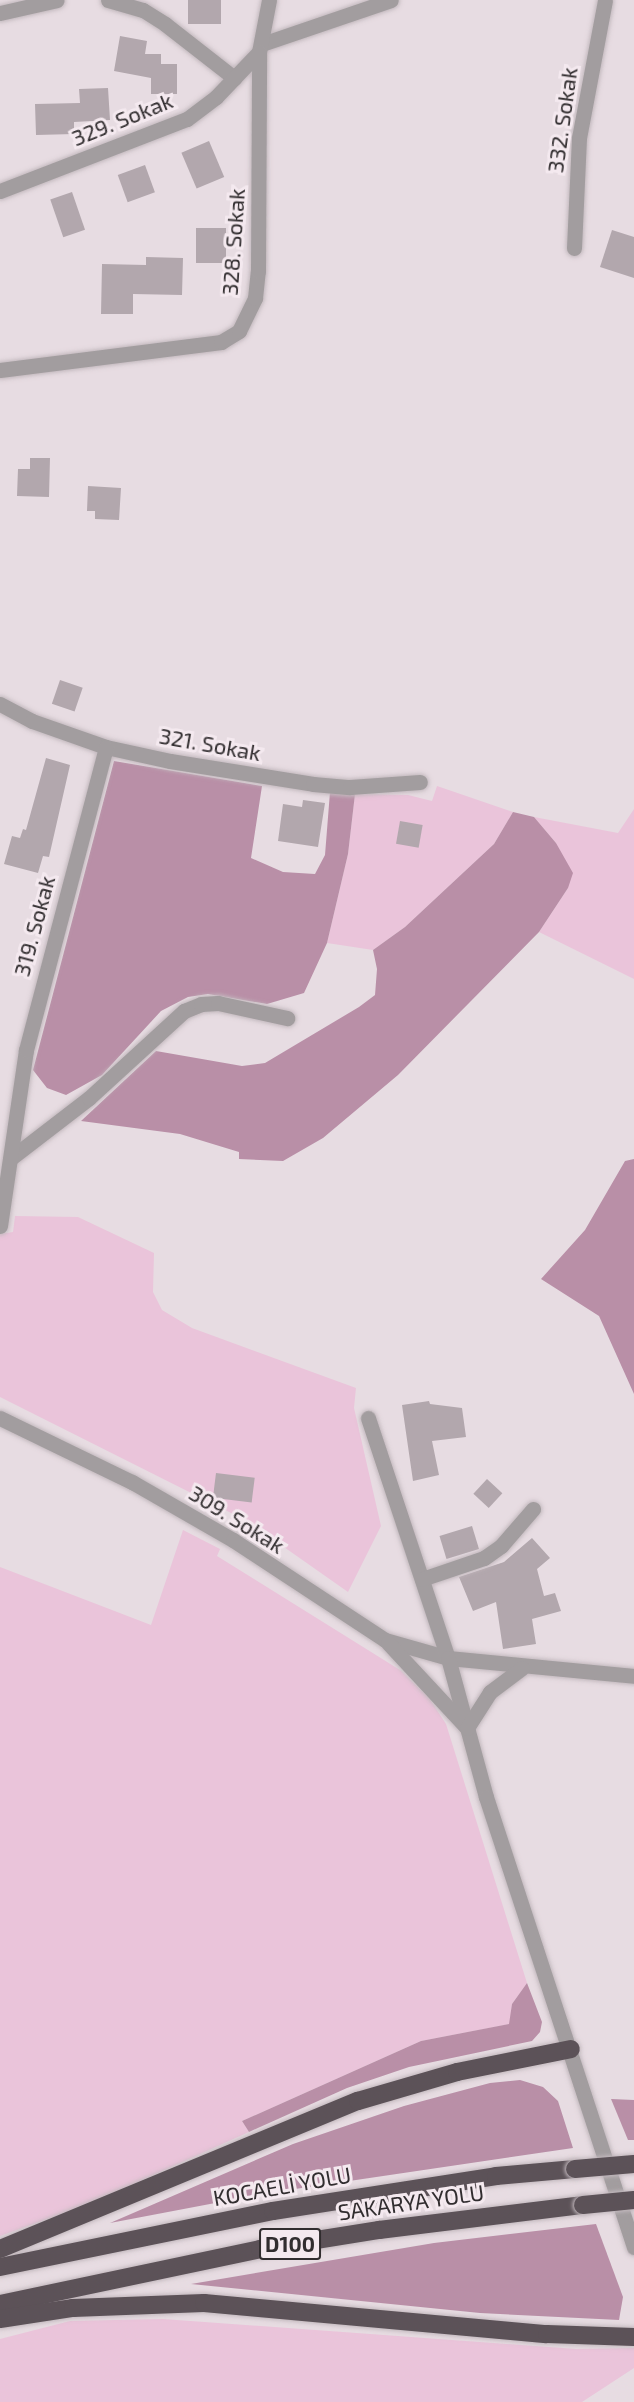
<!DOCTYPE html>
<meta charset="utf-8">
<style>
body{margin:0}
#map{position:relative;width:634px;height:2402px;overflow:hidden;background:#e7dce2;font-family:"Exo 2",sans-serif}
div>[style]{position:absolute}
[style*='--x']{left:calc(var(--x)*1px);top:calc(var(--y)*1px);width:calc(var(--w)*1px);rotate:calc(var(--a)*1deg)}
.green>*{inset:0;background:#eac4da}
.forest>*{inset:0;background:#b98fa7}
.building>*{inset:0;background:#b2a7ad;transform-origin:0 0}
.roads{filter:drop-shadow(0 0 2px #c3b9be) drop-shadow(0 0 2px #c3b9be)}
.minor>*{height:15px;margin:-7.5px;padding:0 7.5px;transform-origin:7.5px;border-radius:7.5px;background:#a29d9f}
.highway>*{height:18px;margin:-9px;padding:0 9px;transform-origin:9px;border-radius:9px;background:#5c5258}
.bridges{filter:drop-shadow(0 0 2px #c3b9be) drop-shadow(0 0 2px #c3b9be)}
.highway-bridge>*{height:18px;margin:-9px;padding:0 9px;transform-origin:9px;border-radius:9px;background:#5c5258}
span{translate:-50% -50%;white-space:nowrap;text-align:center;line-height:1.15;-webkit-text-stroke:6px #f4e9ef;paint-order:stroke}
.shield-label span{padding:2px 4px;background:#f4e9ef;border:2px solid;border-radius:4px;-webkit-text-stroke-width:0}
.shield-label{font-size:21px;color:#312d2f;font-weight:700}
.street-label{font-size:22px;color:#312d2f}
</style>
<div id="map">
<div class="green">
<i style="clip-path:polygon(437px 786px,513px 812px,494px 844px,405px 927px,373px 950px,327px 943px,348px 854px,355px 794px,408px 795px,432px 801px)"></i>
<i style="clip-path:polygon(634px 809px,634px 979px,539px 932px,568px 888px,556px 843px,534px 817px,618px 833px)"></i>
<i style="clip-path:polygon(15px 1216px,78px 1217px,154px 1253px,153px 1292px,162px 1310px,192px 1328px,356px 1388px,354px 1408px,381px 1526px,348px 1592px,247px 1521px,0 1397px,0 1234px,13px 1232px)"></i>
<i style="clip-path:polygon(183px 1530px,220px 1549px,217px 1556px,400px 1670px,429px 1698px,446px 1724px,527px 1983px,512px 2004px,510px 2024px,421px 2041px,242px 2121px,249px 2132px,89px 2204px,0 2236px,0 1567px,151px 1625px)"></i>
<i style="clip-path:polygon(163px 2319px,576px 2349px,634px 2348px,634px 2368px,582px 2402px,0 2402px,0 2339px,70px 2321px)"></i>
</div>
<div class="forest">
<i style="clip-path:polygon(114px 761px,262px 786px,251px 858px,283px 872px,315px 874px,325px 855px,330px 792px,355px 794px,348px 854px,327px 943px,304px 993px,267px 1004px,208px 994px,188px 997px,161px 1011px,102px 1075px,66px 1095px,47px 1088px,33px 1070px)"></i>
<i style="clip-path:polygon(513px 812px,534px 817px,556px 843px,573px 873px,568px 888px,539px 932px,398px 1075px,323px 1138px,283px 1161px,239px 1159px,239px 1152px,180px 1134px,81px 1121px,156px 1051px,242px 1066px,265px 1063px,359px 1007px,375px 995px,377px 969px,373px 950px,405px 927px,494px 844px)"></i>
<i style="clip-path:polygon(634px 1159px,634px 1394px,599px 1316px,541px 1279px,585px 1230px,625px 1161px)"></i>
<i style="clip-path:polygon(527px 1983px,542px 2022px,540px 2032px,532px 2041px,409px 2067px,347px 2088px,249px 2132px,242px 2121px,421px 2041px,509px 2024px,512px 2004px)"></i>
<i style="clip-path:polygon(520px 2080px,543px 2087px,558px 2101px,573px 2148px,268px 2193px,110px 2223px,293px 2144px,404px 2106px,490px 2083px)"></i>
<i style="clip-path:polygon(611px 2099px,634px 2100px,634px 2140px,628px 2140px)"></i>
<i style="clip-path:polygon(596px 2224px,623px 2297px,619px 2320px,480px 2313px,191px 2284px,434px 2243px)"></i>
</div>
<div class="building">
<i style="left:188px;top:0;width:33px;height:24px"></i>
<i style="clip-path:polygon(120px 36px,147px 41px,145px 54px,161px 54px,161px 64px,177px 64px,177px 94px,151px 94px,151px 78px,114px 71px)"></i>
<i style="clip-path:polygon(108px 88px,110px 120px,74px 122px,74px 134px,36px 135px,35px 104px,80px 103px,79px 89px)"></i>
<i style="left:209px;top:141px;width:39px;height:30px;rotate:67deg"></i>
<i style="left:145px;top:165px;width:29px;height:29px;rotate:70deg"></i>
<i style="left:72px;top:192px;width:40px;height:23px;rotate:71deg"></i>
<i style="left:196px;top:228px;width:30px;height:35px"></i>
<i style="clip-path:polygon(612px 230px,634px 237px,634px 278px,600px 267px)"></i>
<i style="clip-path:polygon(146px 257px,183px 258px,182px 295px,133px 294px,133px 314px,101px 314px,102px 264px,146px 265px)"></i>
<i style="clip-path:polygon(30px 458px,50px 458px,49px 497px,17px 496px,18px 469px,30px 469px)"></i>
<i style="clip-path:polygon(88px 486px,121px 488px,119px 520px,95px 519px,95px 511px,87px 511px)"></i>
<i style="left:60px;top:680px;width:24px;height:25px;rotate:19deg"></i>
<i style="clip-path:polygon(46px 758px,70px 765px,49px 857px,43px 856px,38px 873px,4px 864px,12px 836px,20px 838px,23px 829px,26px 830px)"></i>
<i style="clip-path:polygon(303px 800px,325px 803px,318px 847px,278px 841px,283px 804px,302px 807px)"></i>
<i style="left:400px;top:821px;width:23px;height:23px;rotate:10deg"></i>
<i style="clip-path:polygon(429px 1401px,430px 1404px,462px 1408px,466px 1437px,432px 1441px,439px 1475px,413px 1481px,402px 1405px)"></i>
<i style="left:216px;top:1473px;width:39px;height:25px;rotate:7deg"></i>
<i style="left:487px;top:1479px;width:21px;height:20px;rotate:43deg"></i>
<i style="left:472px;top:1526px;width:24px;height:34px;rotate:73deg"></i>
<i style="clip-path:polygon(532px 1538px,550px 1558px,537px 1569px,544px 1596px,555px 1593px,561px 1611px,532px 1619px,536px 1644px,503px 1649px,496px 1602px,473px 1611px,459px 1577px,504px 1562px)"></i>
</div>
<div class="roads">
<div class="minor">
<i style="--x:108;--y:0;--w:36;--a:16"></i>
<i style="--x:143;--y:10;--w:26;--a:32"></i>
<i style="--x:165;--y:24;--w:88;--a:38"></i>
<i style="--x:0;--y:13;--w:58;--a:-12.8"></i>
<i style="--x:262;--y:44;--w:136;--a:-18.8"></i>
<i style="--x:0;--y:191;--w:200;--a:-21.1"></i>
<i style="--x:187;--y:119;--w:36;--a:-37"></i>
<i style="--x:216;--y:97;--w:62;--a:-46.3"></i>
<i style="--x:259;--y:52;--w:53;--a:-79.1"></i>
<i style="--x:574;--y:248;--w:110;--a:-87.4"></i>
<i style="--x:579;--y:138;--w:140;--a:-79.3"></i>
<i style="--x:0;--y:370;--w:223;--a:-7.2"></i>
<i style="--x:221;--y:342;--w:21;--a:-31"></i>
<i style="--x:239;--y:331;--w:37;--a:-64"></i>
<i style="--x:255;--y:298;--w:27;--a:-84"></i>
<i style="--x:258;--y:271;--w:219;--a:-89.7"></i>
<i style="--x:0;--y:704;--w:36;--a:28"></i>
<i style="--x:32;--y:721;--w:78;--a:19.4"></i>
<i style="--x:106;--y:747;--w:66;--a:12.3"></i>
<i style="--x:170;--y:761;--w:145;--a:9.1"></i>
<i style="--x:313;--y:784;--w:37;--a:5"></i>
<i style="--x:350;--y:787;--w:70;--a:-4.1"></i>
<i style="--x:11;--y:1158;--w:98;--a:-37.6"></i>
<i style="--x:89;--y:1098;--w:129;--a:-42.5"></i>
<i style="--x:184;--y:1011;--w:18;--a:-22"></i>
<i style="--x:201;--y:1004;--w:17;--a:-3"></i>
<i style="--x:218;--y:1003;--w:71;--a:12.3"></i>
<i style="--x:0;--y:1226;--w:178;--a:-81.6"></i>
<i style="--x:26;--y:1050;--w:313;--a:-75.2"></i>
<i style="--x:0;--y:1418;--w:147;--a:25.9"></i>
<i style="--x:132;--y:1482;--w:116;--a:29.9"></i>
<i style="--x:233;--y:1540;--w:182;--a:33.3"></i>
<i style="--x:385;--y:1640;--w:66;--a:15.9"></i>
<i style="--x:448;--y:1658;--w:187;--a:5.5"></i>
<i style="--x:368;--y:1418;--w:253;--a:71.6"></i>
<i style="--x:448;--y:1658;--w:144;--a:74.7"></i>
<i style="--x:486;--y:1797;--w:474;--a:71.8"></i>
<i style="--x:422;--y:1579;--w:65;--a:-18.7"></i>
<i style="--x:484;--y:1558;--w:21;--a:-35"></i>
<i style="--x:501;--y:1546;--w:49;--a:-49.1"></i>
<i style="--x:388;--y:1643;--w:116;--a:47.1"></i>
<i style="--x:467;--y:1728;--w:43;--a:-57.4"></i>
<i style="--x:490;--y:1692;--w:40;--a:-37"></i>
</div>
<div class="highway">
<i style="--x:0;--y:2249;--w:387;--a:-22.5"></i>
<i style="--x:358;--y:2101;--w:103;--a:-16.3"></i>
<i style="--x:457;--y:2072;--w:116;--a:-11.4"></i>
<i style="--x:0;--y:2267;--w:279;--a:-11.6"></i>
<i style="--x:273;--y:2211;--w:226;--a:-8.9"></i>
<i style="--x:496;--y:2176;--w:79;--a:-5.1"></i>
<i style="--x:0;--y:2304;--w:266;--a:-11.9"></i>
<i style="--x:260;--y:2249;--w:121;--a:-9.1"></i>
<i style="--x:379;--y:2230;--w:206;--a:-7"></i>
<i style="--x:0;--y:2319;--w:74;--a:-8.6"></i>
<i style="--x:73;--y:2308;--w:131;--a:-2.2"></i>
<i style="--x:204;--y:2303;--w:344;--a:5.2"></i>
<i style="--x:547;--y:2334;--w:87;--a:2"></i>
</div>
</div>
<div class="bridges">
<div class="highway-bridge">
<i style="--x:575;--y:2169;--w:59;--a:-4.8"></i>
<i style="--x:583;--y:2205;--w:51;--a:-5.6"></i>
</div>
</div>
<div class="shield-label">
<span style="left:290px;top:2244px">D100</span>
</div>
<div class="street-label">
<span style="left:122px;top:119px;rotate:-22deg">329. Sokak</span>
<span style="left:562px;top:120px;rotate:-82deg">332. Sokak</span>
<span style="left:233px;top:242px;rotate:-86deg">328. Sokak</span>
<span style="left:210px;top:744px;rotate:10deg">321. Sokak</span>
<span style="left:34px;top:926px;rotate:-75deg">319. Sokak</span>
<span style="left:237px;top:1519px;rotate:32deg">309. Sokak</span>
<span style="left:282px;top:2186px;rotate:-10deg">KOCAELİ YOLU</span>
<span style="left:411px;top:2202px;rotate:-8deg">SAKARYA YOLU</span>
</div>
</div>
